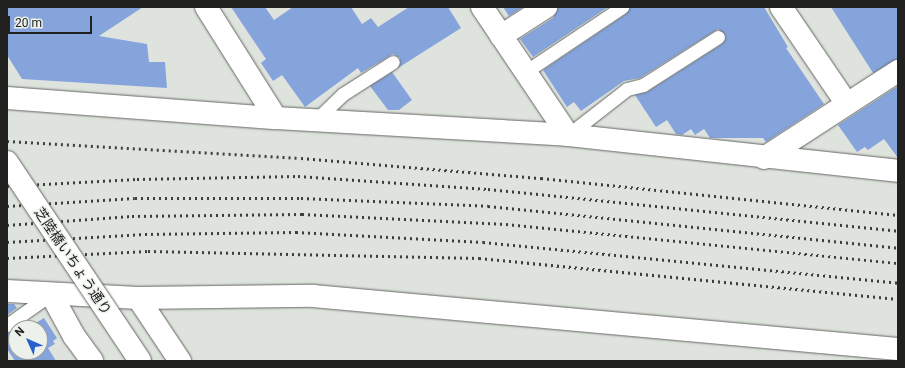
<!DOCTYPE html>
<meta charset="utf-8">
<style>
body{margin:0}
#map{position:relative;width:905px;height:368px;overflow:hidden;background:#dfe3de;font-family:Roboto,"Noto Sans JP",sans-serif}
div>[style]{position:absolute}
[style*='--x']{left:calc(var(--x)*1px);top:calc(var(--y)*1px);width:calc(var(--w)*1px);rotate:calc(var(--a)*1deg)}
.building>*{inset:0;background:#86a4dc}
.roads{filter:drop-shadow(0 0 1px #646762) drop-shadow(0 0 1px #646762)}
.lane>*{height:13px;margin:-6.5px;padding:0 6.5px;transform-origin:6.5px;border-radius:6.5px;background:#fff}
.street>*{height:22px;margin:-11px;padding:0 11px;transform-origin:11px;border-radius:11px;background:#fff}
.secondary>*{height:22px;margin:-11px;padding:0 11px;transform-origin:11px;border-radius:11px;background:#fff}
.rail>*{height:3px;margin-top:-1.5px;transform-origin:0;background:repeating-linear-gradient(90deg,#3c3e3b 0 2px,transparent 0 6px)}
.bridges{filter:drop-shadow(0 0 1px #646762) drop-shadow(0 0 1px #646762)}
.secondary-bridge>*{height:22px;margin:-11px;padding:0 11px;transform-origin:11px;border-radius:11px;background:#fff}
span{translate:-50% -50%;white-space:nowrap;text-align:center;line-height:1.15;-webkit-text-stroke:3px #edf1eb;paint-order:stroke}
.street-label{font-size:14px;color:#212220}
.frame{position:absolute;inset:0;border:8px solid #212220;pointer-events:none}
.north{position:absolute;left:8px;top:320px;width:40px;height:40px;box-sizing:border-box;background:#edf1eb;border:1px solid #9b9e9a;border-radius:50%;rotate:315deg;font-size:11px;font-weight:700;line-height:16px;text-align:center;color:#212220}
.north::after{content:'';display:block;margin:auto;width:14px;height:18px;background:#295fcd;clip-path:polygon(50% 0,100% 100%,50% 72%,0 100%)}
.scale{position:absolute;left:8px;top:16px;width:84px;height:18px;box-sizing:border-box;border:2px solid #212220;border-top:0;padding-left:5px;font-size:12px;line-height:14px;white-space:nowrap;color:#212220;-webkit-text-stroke:3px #edf1eb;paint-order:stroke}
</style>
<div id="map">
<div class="building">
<i style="clip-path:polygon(7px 7px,143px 7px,99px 36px,147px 44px,149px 62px,165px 62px,167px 88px,22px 79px,7px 55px)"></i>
<i style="clip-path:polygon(231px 7px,265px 7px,274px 20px,293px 7px,351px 7px,362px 24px,371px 18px,378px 27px,409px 7px,448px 7px,461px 28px,398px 68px,400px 58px,393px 54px,361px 73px,358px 68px,305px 107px,282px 75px,273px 81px,261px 63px,266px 59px)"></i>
<i style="clip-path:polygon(503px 7px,523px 7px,509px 16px)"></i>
<i style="clip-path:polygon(558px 7px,608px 7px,533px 57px,520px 39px,553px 18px)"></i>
<i style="clip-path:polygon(630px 7px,764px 7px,788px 47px,786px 48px,824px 104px,766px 142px,763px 138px,710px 138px,704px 129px,695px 135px,691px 129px,682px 135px,676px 134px,667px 120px,656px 127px,635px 95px,647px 92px,722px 44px,726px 36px,718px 29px,640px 78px,624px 81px,581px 111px,574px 102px,567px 107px,543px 70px,626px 14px)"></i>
<i style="clip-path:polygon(831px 7px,898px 7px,898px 59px,873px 73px)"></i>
<i style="clip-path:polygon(392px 72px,412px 100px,399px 110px,388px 110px,370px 86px)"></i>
<i style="clip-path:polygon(898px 86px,898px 158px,884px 139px,868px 150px,865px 147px,857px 152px,838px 125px)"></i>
<i style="clip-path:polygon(7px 304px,14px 304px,17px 308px,7px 315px)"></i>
<i style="clip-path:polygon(44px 318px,57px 338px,53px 341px,55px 344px,48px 348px,56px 361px,15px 361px,7px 349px,7px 333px,16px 328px,16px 352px,40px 352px,40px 328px,17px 328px,26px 322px,29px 327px)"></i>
</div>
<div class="roads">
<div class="lane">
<i style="--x:525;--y:72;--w:117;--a:-33.8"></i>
<i style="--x:316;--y:120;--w:37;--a:-44"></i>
<i style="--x:343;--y:94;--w:59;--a:-32.6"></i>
<i style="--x:568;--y:135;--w:75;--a:-37.9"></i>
<i style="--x:627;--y:89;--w:16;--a:-14"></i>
<i style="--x:643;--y:85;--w:89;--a:-32.6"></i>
<i style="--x:7;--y:325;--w:54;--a:-35.2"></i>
</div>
<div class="street">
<i style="--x:206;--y:7;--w:131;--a:57.8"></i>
<i style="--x:482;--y:7;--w:154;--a:56.1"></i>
<i style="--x:781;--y:7;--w:117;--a:55.8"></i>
<i style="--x:501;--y:36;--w:54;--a:-32.8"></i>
<i style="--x:764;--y:158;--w:160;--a:-33"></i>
<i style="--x:7;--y:291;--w:131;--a:3.1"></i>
<i style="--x:138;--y:298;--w:175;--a:-0.7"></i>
<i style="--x:313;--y:296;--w:587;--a:5.18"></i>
<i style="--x:51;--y:294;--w:48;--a:61.3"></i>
<i style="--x:74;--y:336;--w:31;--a:54"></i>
<i style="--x:138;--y:298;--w:76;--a:56.3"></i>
</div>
<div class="secondary">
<i style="--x:7;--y:98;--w:270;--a:4.3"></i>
<i style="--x:276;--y:118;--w:292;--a:3.3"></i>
<i style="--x:568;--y:135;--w:332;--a:6.2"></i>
</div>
</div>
<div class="rail">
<i style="--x:7;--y:141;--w:294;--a:3.3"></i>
<i style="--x:301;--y:158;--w:241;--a:4.8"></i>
<i style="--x:541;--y:178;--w:359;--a:5.9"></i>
<i style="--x:7;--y:186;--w:130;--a:-3.1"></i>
<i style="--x:137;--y:179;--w:161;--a:-1.1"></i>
<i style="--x:298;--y:176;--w:190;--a:3.9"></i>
<i style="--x:488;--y:189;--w:412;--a:5.8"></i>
<i style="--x:7;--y:206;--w:128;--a:-3.6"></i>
<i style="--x:135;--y:198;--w:166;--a:0"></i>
<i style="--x:301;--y:198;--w:187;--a:2.4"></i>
<i style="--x:488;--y:206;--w:412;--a:5.8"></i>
<i style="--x:7;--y:225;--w:125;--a:-4.1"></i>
<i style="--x:132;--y:216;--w:170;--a:-0.7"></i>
<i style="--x:302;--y:214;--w:204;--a:2.8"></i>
<i style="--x:506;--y:224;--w:394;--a:5.7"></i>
<i style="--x:7;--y:242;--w:138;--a:-3.3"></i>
<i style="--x:145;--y:234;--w:151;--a:-0.8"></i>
<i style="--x:296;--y:232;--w:187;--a:3.1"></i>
<i style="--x:483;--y:242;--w:417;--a:5.6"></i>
<i style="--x:7;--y:258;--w:141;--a:-2.8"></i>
<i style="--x:148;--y:251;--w:331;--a:1.2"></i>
<i style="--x:479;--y:258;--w:421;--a:5.6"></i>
</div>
<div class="bridges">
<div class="secondary-bridge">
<i style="--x:7;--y:162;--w:239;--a:56.2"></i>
</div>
</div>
<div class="street-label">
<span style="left:73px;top:261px;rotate:56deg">芝陸橋いちょう通り</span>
</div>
<div class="frame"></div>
<div class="north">N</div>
<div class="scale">20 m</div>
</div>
